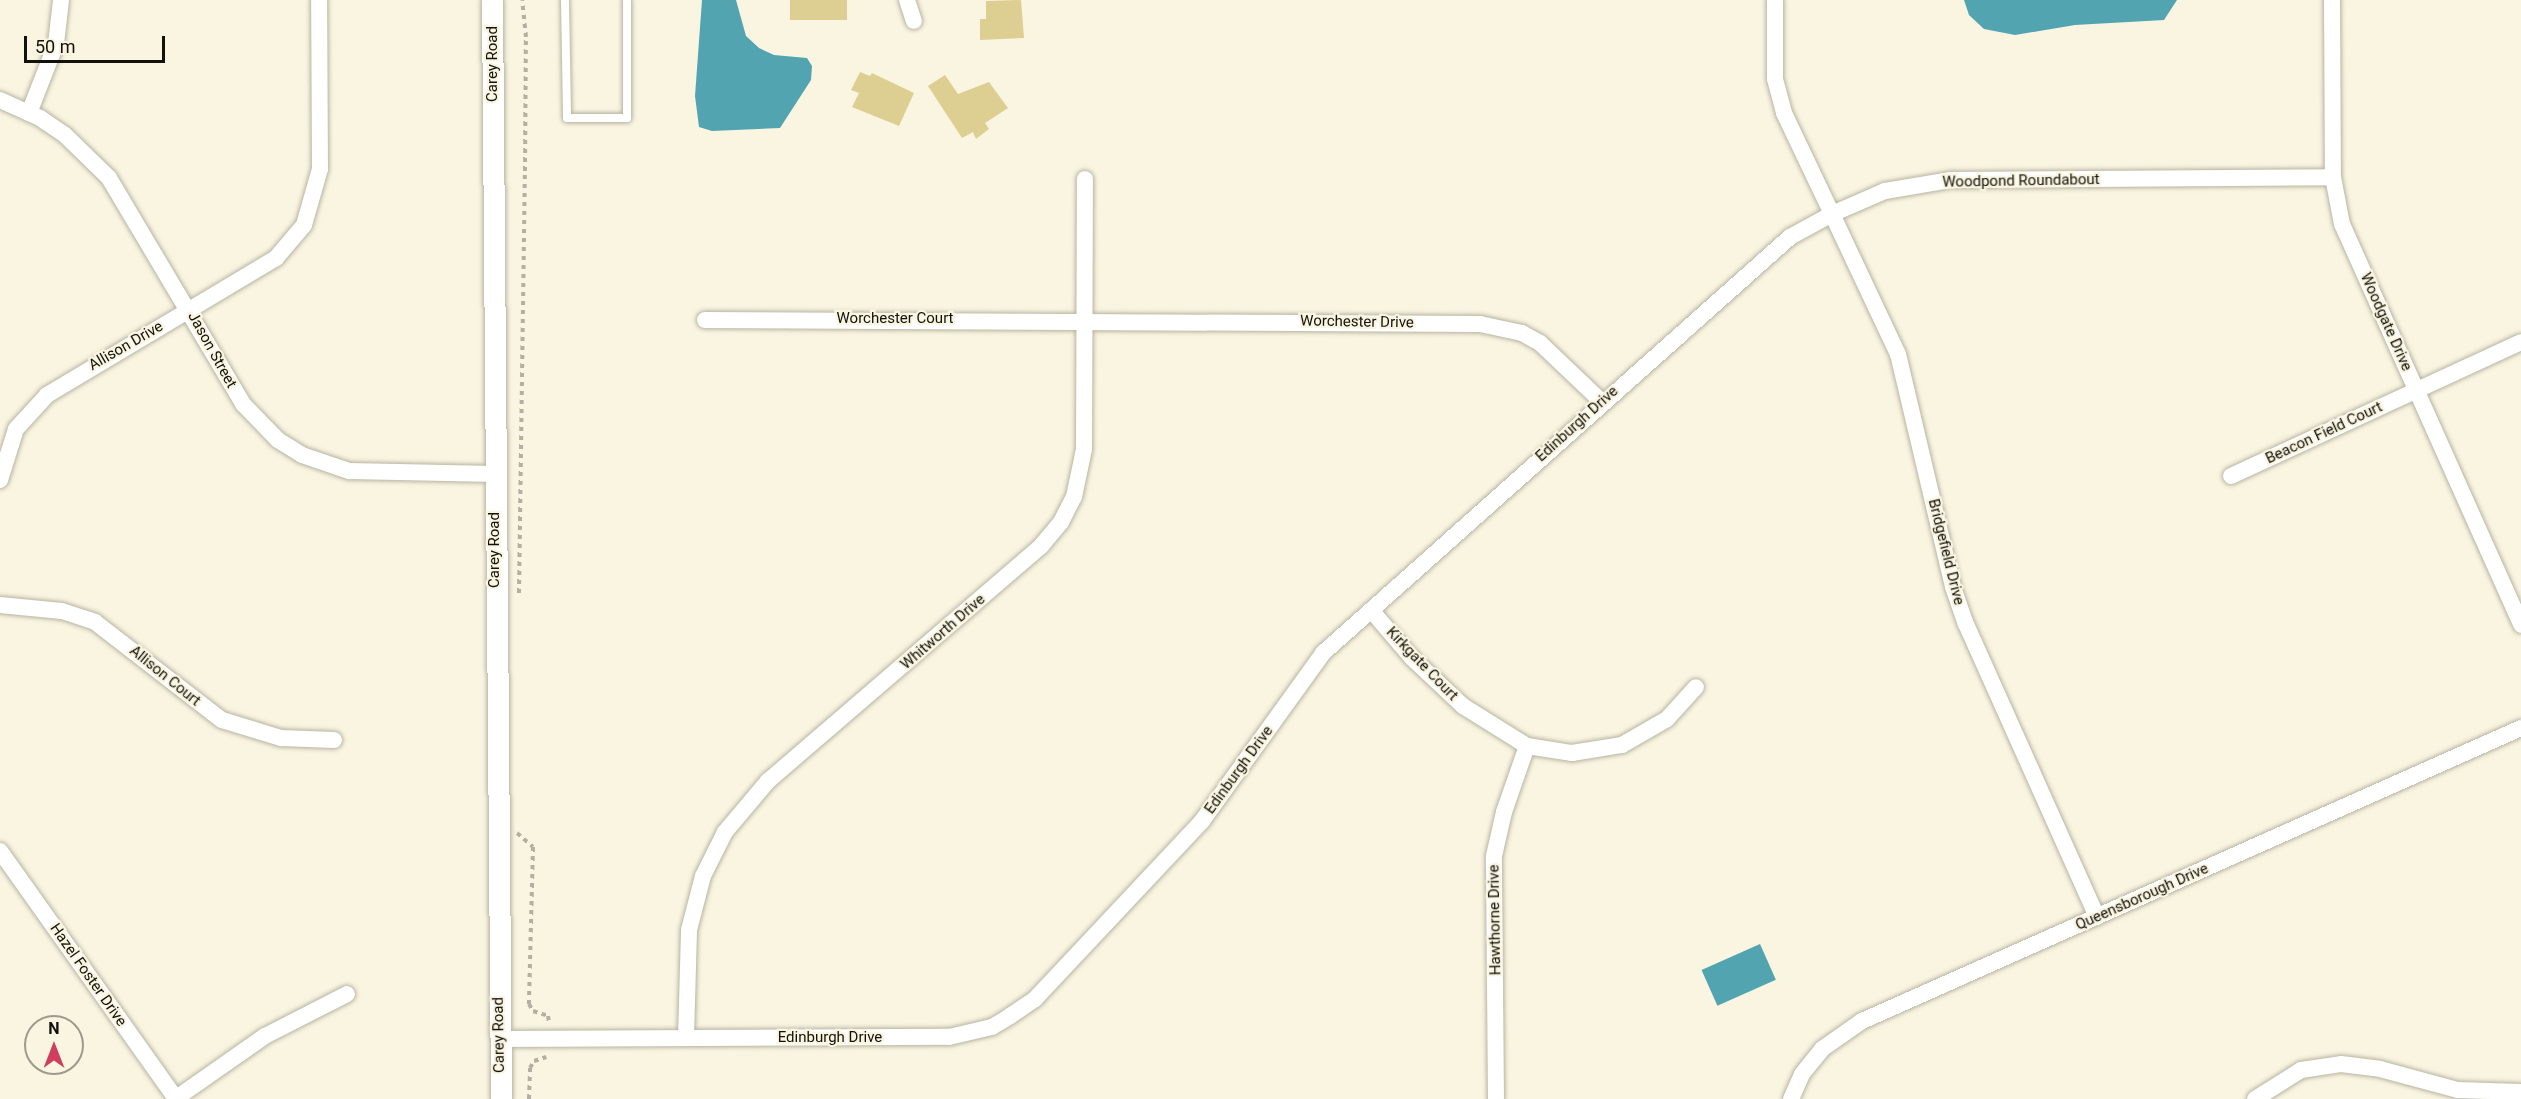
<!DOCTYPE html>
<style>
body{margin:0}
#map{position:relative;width:2521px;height:1099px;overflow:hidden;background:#f9f5e1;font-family:Roboto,sans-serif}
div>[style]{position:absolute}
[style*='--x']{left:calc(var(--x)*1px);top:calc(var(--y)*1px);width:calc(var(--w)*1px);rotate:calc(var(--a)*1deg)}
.water>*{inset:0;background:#52a4b1;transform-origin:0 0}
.building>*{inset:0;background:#ddcf91;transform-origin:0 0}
.path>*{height:4px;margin-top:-2px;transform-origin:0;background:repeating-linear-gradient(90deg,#b4b0a1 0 4.5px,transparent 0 9px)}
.roads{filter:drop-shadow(0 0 2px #b8b4a1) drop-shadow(0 0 2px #b8b4a1)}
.service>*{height:8px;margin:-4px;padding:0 4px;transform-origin:4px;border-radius:4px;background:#fff}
.minor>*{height:16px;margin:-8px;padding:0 8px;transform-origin:8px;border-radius:8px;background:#fff}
.tertiary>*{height:21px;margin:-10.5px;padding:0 10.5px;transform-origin:10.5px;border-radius:10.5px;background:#fff}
span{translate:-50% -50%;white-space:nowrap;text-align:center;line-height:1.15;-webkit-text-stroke:4.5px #f9f5e1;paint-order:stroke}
.street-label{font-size:15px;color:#13110b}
.north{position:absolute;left:24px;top:1015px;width:60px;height:60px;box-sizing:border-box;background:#f9f5e1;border:2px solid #9d9a8b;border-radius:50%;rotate:0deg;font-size:16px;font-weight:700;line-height:24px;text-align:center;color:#13110b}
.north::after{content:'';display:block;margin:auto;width:21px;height:27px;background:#cf3f5d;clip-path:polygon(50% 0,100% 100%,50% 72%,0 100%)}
.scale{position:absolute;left:24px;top:36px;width:141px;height:27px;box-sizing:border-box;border:3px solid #13110b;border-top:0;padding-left:8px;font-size:18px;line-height:21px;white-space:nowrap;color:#13110b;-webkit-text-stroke:4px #f9f5e1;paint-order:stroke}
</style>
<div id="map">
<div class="water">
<i style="clip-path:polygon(702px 0,736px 0,746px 36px,759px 48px,774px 55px,807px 58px,812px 66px,811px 80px,780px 128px,712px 131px,699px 127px,695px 96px)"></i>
<i style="clip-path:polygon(1964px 0,2177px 0,2164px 20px,2075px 25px,2015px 35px,1984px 29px,1969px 15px)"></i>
<i style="left:1760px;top:944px;width:39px;height:64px;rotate:66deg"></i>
</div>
<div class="building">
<i style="left:790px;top:0;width:57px;height:20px"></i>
<i style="clip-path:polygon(1021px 0,1024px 38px,980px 40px,980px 19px,986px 19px,986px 1px)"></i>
<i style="clip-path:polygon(860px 72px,870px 76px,872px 73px,914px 93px,899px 126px,852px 107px,859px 93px,851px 90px)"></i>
<i style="clip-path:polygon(945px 75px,958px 94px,989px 82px,1008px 108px,985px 123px,989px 129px,976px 139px,973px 132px,962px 138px,928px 86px)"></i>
</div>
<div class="path">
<i style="--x:519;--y:593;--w:422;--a:-89.2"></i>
<i style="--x:525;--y:171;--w:134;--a:-89.6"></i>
<i style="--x:526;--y:37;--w:37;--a:-96"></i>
<i style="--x:517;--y:833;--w:21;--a:41"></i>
<i style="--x:533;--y:847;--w:157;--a:91.5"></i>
<i style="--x:529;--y:1004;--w:8;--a:60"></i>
<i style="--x:533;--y:1011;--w:16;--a:18"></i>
<i style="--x:548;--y:1016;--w:6;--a:81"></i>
<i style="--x:529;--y:1099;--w:31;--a:-88"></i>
<i style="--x:530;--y:1068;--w:8;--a:-60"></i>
<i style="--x:534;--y:1061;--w:13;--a:-18"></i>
</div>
<div class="roads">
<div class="service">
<i style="--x:565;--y:0;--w:118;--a:89"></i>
<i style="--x:567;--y:118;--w:60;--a:0"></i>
<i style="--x:627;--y:118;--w:118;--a:-90"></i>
</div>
<div class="minor">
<i style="--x:907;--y:0;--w:22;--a:72"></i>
<i style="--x:1775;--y:0;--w:79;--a:90"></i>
<i style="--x:1775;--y:79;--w:35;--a:75"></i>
<i style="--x:1784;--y:113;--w:112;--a:64.6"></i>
<i style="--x:1832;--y:214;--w:58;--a:-23.5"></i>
<i style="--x:1885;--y:191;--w:67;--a:-9.5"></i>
<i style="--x:1951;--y:180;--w:382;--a:-0.4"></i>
<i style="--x:2332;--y:0;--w:177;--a:89.7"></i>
<i style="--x:2333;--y:177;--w:48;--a:79.2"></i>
<i style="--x:2342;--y:224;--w:439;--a:65.9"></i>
<i style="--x:0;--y:100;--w:44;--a:24.2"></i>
<i style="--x:40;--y:118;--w:30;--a:34"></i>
<i style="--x:65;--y:135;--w:62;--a:44.3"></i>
<i style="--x:109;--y:178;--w:263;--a:59.3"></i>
<i style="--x:243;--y:404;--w:50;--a:45.8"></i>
<i style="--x:278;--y:440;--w:28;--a:32"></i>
<i style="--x:302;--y:455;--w:50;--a:18.8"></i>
<i style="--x:349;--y:471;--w:146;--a:1.2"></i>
<i style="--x:29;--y:113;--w:74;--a:-68.6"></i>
<i style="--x:56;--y:44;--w:44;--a:-83.5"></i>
<i style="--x:705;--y:320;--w:775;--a:0.3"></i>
<i style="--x:1480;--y:324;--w:43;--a:12.1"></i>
<i style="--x:1522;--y:333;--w:21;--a:29"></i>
<i style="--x:1540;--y:343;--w:86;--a:43.6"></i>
<i style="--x:2231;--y:476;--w:319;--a:-24.8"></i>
<i style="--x:0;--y:480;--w:53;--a:-72.6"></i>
<i style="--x:16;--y:429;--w:46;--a:-47.6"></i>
<i style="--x:47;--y:395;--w:267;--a:-30.9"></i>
<i style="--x:276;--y:258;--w:43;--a:-49.7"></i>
<i style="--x:304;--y:225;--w:58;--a:-74.1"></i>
<i style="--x:320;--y:169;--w:169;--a:-90.3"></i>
<i style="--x:0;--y:605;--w:62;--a:5.5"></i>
<i style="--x:62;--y:611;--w:35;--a:18"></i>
<i style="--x:95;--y:622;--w:160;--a:37.7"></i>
<i style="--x:222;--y:720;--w:62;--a:17"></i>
<i style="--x:281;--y:738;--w:53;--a:2.2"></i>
<i style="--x:1371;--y:610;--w:63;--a:49.5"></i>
<i style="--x:1412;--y:658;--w:70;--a:43.3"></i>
<i style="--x:1463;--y:706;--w:75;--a:32"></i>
<i style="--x:1527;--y:746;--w:46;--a:8.8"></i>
<i style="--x:1572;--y:753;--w:51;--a:-9.1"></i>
<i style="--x:1622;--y:745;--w:52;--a:-30"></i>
<i style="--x:1667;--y:719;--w:43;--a:-47.8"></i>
<i style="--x:0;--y:851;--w:304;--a:54.6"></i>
<i style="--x:686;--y:1038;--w:108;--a:-88.4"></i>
<i style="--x:689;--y:930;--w:56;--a:-75.5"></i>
<i style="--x:703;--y:876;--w:49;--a:-63.4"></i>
<i style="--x:725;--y:832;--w:67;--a:-49.9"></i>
<i style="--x:768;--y:781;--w:360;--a:-40.7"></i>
<i style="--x:1041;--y:546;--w:31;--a:-50"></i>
<i style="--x:1061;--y:522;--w:28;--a:-63"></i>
<i style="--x:1074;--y:497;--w:49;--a:-78.2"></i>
<i style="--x:1084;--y:449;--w:270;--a:-89.8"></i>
<i style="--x:499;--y:1039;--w:450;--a:-0.3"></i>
<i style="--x:949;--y:1037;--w:44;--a:-13.1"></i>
<i style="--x:992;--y:1027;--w:21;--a:-31"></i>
<i style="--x:1010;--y:1016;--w:30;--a:-34"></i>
<i style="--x:1035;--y:999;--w:244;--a:-46.8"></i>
<i style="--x:1202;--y:821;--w:207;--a:-54.2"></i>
<i style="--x:1323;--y:653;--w:625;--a:-41.69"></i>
<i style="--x:1790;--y:237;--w:48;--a:-28.7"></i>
<i style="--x:1832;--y:214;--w:155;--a:64.8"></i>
<i style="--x:1898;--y:354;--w:239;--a:76.7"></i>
<i style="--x:1953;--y:587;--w:39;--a:71"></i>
<i style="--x:1966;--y:624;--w:321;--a:65.9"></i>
<i style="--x:175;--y:1099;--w:110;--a:-35"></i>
<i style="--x:265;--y:1036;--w:92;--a:-27.1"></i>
<i style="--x:1496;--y:1099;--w:243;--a:-90.5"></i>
<i style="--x:1494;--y:856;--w:45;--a:-77.2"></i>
<i style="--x:1504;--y:812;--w:70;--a:-70.8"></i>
<i style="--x:1791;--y:1099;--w:27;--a:-66"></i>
<i style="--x:1802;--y:1074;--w:32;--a:-51"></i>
<i style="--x:1822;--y:1049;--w:49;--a:-35"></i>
<i style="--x:1862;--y:1021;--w:721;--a:-23.97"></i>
<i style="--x:2255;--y:1099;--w:54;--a:-32.2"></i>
<i style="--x:2301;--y:1070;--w:40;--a:-8.5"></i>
<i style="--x:2341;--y:1064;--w:39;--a:7"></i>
<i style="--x:2380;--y:1069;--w:81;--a:15.1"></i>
<i style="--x:2458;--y:1090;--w:63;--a:1.8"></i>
</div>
<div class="tertiary">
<i style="--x:492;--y:0;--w:1099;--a:89.53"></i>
</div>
</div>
<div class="street-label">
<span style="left:493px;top:64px;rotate:-90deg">Carey Road</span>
<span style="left:2021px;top:181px;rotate:-1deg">Woodpond Roundabout</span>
<span style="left:895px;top:319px">Worchester Court</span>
<span style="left:1357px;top:322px;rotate:1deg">Worchester Drive</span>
<span style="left:2386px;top:322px;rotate:66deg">Woodgate Drive</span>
<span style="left:126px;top:346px;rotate:-30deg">Allison Drive</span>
<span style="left:212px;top:350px;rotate:61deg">Jason Street</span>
<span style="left:1577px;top:424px;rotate:-42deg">Edinburgh Drive</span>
<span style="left:2324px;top:433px;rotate:-25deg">Beacon Field Court</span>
<span style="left:495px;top:550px;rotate:-90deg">Carey Road</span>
<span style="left:1946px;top:552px;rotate:76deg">Bridgefield Drive</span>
<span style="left:943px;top:632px;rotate:-41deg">Whitworth Drive</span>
<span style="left:1422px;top:664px;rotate:46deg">Kirkgate Court</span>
<span style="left:165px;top:676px;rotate:39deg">Allison Court</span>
<span style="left:1239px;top:770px;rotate:-54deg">Edinburgh Drive</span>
<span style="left:2142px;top:897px;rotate:-24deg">Queensborough Drive</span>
<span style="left:1495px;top:920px;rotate:-91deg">Hawthorne Drive</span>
<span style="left:88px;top:975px;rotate:55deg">Hazel Foster Drive</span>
<span style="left:499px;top:1035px;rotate:-91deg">Carey Road</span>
<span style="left:830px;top:1038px">Edinburgh Drive</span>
</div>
<div class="north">N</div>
<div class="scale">50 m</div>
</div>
